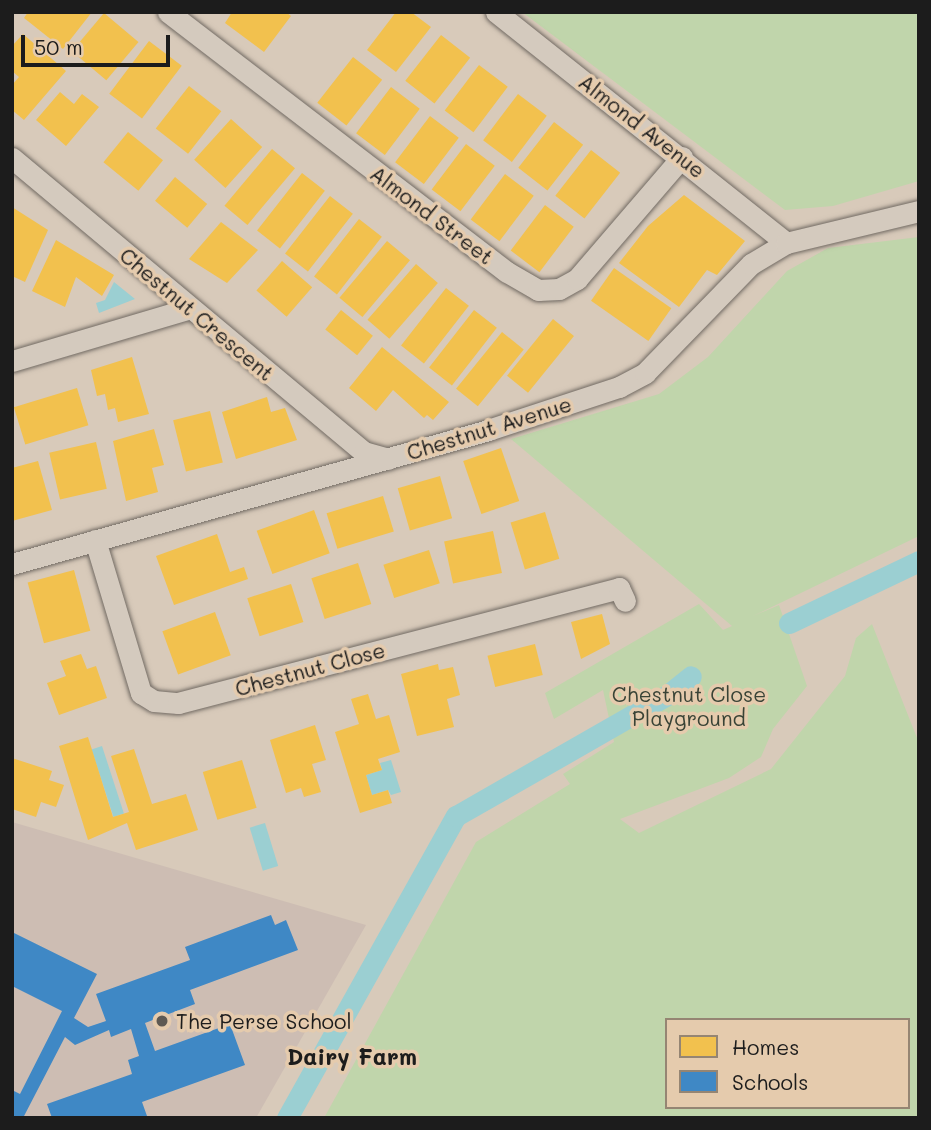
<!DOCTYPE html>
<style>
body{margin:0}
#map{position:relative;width:931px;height:1130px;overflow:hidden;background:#d8caba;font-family:Mali,sans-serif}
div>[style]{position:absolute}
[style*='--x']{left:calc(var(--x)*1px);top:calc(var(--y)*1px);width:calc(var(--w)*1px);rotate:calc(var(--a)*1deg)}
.built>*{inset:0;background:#cdbdb3}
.green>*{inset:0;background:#c0d5ab}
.water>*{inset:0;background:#9bcfd2;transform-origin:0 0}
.homes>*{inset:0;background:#f2c14e;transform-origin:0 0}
.schools>*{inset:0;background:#3f88c5}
.canal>*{height:21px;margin:-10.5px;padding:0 10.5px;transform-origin:10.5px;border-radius:10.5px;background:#9bcfd2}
.roads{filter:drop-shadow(0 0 2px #716a63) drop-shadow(0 0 2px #716a63)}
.street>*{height:21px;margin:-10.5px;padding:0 10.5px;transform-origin:10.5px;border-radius:10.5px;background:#d4cabe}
.dots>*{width:19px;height:19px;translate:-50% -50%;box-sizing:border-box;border:4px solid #e5cbad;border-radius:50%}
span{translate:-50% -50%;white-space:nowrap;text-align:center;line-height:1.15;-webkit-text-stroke:7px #e5cbad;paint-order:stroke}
.street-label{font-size:21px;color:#1c1c1c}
.park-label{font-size:21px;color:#394336}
.poi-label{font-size:21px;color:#1c1c1c}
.left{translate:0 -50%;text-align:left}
.neighbourhood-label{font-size:23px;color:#1c1c1c;font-weight:700}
.frame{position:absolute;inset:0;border:14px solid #1c1c1c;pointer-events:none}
.legend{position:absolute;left:665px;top:1018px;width:245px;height:91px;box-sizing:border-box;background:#e5cbad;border:2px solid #958573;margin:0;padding:9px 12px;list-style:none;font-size:21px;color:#1c1c1c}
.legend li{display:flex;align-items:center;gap:14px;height:35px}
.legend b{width:35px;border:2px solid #958573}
.scale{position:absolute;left:21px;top:35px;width:149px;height:32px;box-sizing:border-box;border:4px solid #1c1c1c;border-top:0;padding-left:9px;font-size:21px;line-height:24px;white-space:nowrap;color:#1c1c1c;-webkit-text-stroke:5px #e5cbad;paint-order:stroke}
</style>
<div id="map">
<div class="built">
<i style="clip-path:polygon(12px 822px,366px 925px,256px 1118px,12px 1118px)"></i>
</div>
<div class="green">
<i style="clip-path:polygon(522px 12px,919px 12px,919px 181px,833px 206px,785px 210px)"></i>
<i style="clip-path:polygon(evenodd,919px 237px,919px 536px,753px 616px,779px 605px,807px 686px,773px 729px,761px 757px,729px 778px,620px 819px,639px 833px,771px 769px,845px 676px,856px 638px,872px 624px,919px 743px,919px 1118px,324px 1118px,476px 842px,570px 784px,563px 774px,614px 742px,603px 690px,554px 719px,545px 693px,699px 604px,723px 630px,732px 626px,511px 439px,659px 394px,708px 357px,787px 271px,828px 248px,919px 237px,667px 1020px,908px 1020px,908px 1107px,667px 1107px,667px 1020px)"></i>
</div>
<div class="water">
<i style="clip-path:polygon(114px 282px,135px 299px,99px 313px,96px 303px,105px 300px)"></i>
<i style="left:102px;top:746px;width:71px;height:11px;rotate:72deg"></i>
<i style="clip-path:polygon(391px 760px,401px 792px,391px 795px,388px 790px,372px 795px,366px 775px,382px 770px,380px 763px)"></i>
<i style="left:265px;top:823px;width:45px;height:16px;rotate:73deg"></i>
</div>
<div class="homes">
<i style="clip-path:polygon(28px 12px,92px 12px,63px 49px,24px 18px)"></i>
<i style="clip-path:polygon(232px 12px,286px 12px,291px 16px,264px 52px,225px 23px)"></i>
<i style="clip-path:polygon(396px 12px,411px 12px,431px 27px,396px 72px,367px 50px)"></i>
<i style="left:104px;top:13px;width:45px;height:50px;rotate:40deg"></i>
<i style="clip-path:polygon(23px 34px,66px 71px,24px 120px,12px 110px,12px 85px,19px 77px,12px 71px,12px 46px)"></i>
<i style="left:441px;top:35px;width:37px;height:58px;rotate:38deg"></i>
<i style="left:149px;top:41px;width:41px;height:66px;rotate:37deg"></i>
<i style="left:353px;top:57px;width:37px;height:58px;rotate:38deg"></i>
<i style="left:479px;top:65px;width:36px;height:57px;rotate:37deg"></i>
<i style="left:189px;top:86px;width:41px;height:54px;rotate:38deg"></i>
<i style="left:391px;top:87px;width:36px;height:58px;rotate:37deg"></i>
<i style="clip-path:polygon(60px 92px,74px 104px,82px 94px,99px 107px,66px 146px,36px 120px)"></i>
<i style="left:518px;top:94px;width:36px;height:58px;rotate:37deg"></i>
<i style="left:430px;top:116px;width:36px;height:58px;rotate:37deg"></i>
<i style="left:231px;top:119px;width:42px;height:55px;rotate:42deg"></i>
<i style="left:554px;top:122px;width:37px;height:58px;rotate:38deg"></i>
<i style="left:128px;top:132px;width:45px;height:39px;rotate:39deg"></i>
<i style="left:466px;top:144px;width:36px;height:57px;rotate:37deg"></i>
<i style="left:272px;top:149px;width:30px;height:74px;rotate:40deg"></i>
<i style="left:591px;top:150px;width:37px;height:58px;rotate:38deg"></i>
<i style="left:302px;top:173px;width:29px;height:73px;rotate:38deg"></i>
<i style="left:505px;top:174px;width:36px;height:57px;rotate:37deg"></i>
<i style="left:175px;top:177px;width:42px;height:31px;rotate:40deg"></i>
<i style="clip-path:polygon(684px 195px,745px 241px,717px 275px,707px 270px,679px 307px,619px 263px,648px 226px)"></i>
<i style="left:330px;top:196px;width:29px;height:73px;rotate:38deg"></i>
<i style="left:545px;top:205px;width:36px;height:57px;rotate:37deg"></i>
<i style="clip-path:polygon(12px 207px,48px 230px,25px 282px,12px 276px)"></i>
<i style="left:359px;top:219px;width:29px;height:73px;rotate:38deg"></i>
<i style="clip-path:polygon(221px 222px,258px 250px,227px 283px,189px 259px)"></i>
<i style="clip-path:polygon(56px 240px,114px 275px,102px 296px,76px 277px,65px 307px,32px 291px)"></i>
<i style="left:387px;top:241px;width:30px;height:74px;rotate:40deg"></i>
<i style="left:282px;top:261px;width:40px;height:39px;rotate:41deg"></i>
<i style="left:416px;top:264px;width:29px;height:74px;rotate:41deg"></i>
<i style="left:614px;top:268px;width:70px;height:40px;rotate:35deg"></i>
<i style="left:446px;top:288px;width:29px;height:73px;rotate:38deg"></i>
<i style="left:341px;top:310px;width:41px;height:25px;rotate:39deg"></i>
<i style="left:474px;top:310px;width:29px;height:73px;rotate:38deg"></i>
<i style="left:553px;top:319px;width:27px;height:73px;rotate:39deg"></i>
<i style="left:502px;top:332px;width:28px;height:73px;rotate:39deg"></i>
<i style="clip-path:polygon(382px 347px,449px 402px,433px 420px,427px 415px,424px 418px,393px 390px,376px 411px,349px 388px)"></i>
<i style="clip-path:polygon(132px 357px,149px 414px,118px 422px,115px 408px,108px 410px,105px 394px,97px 396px,91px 370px)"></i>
<i style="left:77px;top:388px;width:39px;height:66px;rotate:73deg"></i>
<i style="clip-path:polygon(267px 397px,271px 412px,285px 408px,297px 440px,236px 459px,222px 412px)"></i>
<i style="left:210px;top:411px;width:53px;height:38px;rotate:76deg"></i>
<i style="clip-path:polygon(154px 429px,164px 465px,152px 468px,158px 492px,126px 501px,113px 441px)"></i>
<i style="left:96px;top:442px;width:48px;height:48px;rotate:77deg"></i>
<i style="left:501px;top:448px;width:56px;height:40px;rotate:71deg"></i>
<i style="clip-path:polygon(38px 461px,52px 510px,12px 521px,12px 468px)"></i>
<i style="left:440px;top:476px;width:44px;height:44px;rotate:74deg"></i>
<i style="left:383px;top:496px;width:37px;height:59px;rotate:73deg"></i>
<i style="left:314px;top:510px;width:46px;height:61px;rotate:70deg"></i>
<i style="left:545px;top:512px;width:49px;height:36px;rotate:73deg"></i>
<i style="left:493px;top:531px;width:43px;height:50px;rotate:78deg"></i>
<i style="clip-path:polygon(217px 534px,230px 572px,244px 567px,248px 579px,174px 605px,156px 556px)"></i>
<i style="left:429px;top:550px;width:35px;height:48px;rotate:72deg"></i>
<i style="left:358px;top:563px;width:43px;height:49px;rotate:72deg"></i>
<i style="left:74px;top:570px;width:63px;height:48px;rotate:75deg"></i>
<i style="left:291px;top:584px;width:40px;height:46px;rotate:72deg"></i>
<i style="left:215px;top:612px;width:46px;height:56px;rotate:70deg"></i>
<i style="clip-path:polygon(602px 614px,610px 644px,581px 659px,571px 622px)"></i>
<i style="left:535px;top:644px;width:32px;height:49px;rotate:76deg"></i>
<i style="clip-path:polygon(81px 654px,87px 669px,96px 666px,107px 698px,59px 715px,47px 683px,66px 676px,60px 661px)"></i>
<i style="clip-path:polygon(438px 664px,439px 670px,453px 667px,460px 695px,447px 699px,454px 727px,417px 736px,401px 674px)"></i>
<i style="clip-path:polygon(368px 694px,376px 719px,389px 715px,400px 752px,378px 759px,382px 770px,366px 775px,372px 795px,388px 790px,392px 803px,360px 813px,335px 732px,359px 724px,351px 699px)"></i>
<i style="clip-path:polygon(315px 725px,326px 760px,312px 764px,321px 792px,304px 797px,301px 788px,286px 793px,270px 740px)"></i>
<i style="clip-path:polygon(88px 737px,113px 817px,129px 812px,111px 756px,134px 749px,152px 804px,186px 794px,198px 830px,136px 850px,127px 823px,88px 840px,59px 746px)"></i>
<i style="clip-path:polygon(12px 758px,52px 771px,49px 780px,64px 785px,56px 807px,41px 802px,36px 817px,12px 809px)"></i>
<i style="left:242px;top:760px;width:50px;height:41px;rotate:73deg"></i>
</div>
<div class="schools">
<i style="clip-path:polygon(271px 915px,275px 925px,286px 920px,298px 950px,190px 990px,195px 1004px,145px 1023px,155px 1051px,230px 1024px,245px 1065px,142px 1102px,147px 1116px,141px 1118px,52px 1118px,47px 1104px,132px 1074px,128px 1060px,139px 1056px,131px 1029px,111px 1037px,109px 1030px,75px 1045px,65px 1037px,23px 1118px,12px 1118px,12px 1090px,20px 1094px,62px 1011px,12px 986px,12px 932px,97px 974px,74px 1018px,88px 1027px,106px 1021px,96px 994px,190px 960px,185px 947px)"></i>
</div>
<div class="canal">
<i style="--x:789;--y:623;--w:144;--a:-25.5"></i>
<i style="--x:287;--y:1118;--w:346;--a:-60.8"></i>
<i style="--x:456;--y:816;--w:245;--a:-29.8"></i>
<i style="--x:669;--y:694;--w:28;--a:-39"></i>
</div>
<div class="roads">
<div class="street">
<i style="--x:168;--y:12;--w:427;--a:37.5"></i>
<i style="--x:507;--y:272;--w:36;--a:30"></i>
<i style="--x:538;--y:290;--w:21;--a:-3"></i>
<i style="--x:559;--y:289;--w:21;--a:-29"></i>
<i style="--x:577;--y:279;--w:161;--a:-49.3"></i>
<i style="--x:496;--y:12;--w:371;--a:38.5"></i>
<i style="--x:12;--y:158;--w:459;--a:39.9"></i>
<i style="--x:364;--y:452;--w:25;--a:16"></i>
<i style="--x:12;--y:361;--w:184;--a:-16.5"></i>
<i style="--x:95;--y:540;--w:160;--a:73.3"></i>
<i style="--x:141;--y:693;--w:15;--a:32"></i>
<i style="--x:154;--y:701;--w:24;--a:5"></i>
<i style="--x:178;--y:703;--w:456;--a:-14.6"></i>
<i style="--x:619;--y:588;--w:14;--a:65"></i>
<i style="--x:12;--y:564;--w:495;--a:-15.7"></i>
<i style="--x:488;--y:430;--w:138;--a:-18.2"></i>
<i style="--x:619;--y:387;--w:30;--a:-28"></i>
<i style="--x:645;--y:373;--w:152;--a:-45.8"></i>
<i style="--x:751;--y:264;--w:41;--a:-31"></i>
<i style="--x:786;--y:243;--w:137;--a:-13.5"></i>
</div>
</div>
<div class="dots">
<i style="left:162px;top:1021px;background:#5e5953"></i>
</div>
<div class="street-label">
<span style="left:642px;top:126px;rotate:38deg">Almond Avenue</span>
<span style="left:432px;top:215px;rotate:37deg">Almond Street</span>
<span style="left:197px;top:314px;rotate:40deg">Chestnut Crescent</span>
<span style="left:489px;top:428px;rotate:-17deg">Chestnut Avenue</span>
<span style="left:310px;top:669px;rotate:-15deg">Chestnut Close</span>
</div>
<div class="park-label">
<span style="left:689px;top:706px">Chestnut Close<br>Playground</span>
</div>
<div class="poi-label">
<span class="left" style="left:176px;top:1021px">The Perse School</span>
</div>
<div class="neighbourhood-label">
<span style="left:352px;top:1056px">Dairy Farm</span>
</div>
<div class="frame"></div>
<ul class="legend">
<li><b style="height:19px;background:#f2c14e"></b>Homes</li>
<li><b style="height:19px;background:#3f88c5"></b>Schools</li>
</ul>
<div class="scale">50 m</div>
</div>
